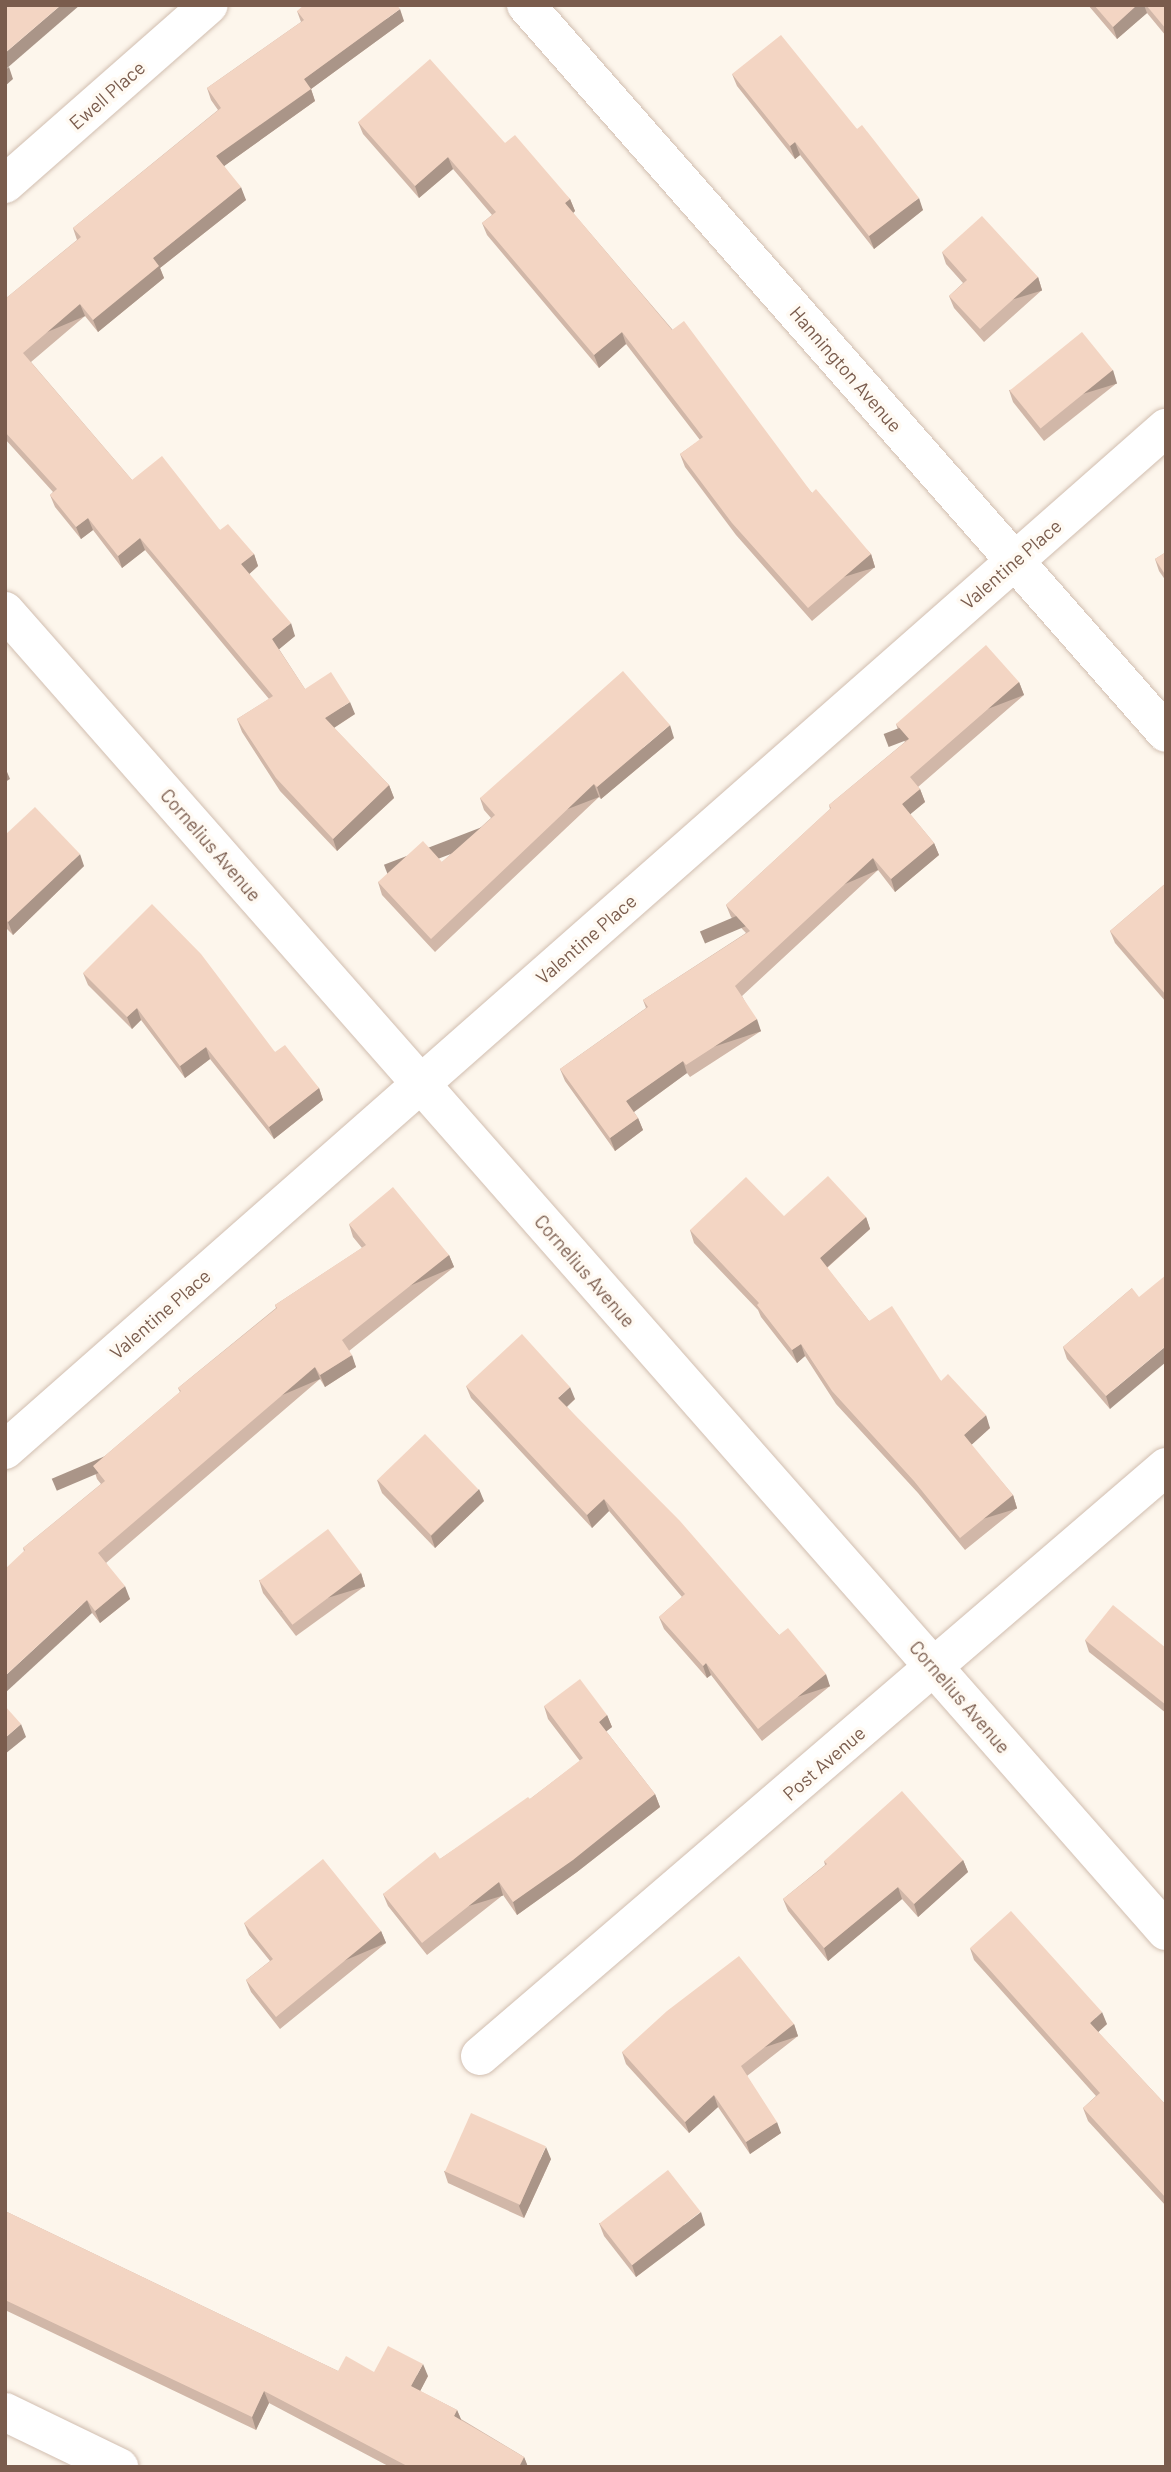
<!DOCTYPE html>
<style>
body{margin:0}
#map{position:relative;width:1171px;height:2472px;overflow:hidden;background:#fdf6ec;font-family:Barlow,sans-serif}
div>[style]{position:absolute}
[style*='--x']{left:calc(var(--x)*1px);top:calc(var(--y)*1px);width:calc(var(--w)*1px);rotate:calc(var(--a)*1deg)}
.roads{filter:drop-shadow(0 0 2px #d1beb0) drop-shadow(0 0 2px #d1beb0)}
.minor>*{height:38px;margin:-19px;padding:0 19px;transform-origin:19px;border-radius:19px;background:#fff}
.wall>*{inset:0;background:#d1b7a8}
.shaded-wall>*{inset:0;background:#aa9588;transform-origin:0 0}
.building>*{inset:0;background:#f3d5c3;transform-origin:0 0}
span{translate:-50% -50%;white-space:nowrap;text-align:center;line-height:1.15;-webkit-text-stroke:7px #fffaf3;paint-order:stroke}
.street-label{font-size:19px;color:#7a5c4d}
.frame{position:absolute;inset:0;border:7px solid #7a5c4d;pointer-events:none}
</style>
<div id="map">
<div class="roads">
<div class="minor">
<i style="--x:526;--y:5;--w:969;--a:48.68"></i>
<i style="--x:5;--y:184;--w:271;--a:-41.3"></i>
<i style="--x:5;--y:611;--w:1758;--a:48.67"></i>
<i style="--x:5;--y:1450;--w:1547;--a:-41.36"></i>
<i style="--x:480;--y:2056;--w:904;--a:-40.65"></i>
<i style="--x:5;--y:2412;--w:127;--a:25.8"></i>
</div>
</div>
<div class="wall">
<i style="clip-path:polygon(1088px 5px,1166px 5px,1166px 36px,1147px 13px,1117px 39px)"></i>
<i style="clip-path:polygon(297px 11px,404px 21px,311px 89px,315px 101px,224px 166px,246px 200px,160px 268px,164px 278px,98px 332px,85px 316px,31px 362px,132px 480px,220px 530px,254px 554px,258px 566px,249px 574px,295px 636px,279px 649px,305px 689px,355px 714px,334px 728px,389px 785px,394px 798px,337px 851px,280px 791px,242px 732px,237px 719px,269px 699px,145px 550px,122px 568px,93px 530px,81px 539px,55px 507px,50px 495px,53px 492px,5px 439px,5px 299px,77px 240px,73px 228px,218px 110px,211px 100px,207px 88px,301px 22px)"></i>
<i style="clip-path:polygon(732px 74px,857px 129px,923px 210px,874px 249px,800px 155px,795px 159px,737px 86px)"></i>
<i style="clip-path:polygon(358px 122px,505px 143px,570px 199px,575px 211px,573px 213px,812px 493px,871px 554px,875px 567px,812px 621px,736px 535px,685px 467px,680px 454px,700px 440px,626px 344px,599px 368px,487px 235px,482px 223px,492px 215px,453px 169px,419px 198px,363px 134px)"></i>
<i style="clip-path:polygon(942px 252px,1038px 277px,1042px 290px,984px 342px,954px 308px,949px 296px,963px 283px,946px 264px)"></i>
<i style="clip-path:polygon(1117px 383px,1044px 441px,1013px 402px,1009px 390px)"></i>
<i style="clip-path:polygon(1166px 552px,1166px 581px,1159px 571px,1155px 559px)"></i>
<i style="clip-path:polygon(1019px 682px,1024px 695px,918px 787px,920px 789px,925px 802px,910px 814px,934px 843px,939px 855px,895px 892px,878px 870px,742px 996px,761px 1031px,690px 1077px,687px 1073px,634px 1112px,638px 1118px,643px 1130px,615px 1151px,565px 1081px,560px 1069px,646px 1008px,643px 1000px,746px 933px,731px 917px,726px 905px,830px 809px,829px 805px,905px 742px,900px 736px,896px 724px)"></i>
<i style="clip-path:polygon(674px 738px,601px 799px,599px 797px,435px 952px,382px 895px,378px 882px,442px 862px,491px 818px,484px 810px,480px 798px)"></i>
<i style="clip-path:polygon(5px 835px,84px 866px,13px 935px,5px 927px)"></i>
<i style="clip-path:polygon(1166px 883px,1166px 1002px,1115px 943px,1110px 931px)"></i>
<i style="clip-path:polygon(83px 973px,275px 1052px,319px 1088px,323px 1100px,274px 1139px,210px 1059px,185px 1078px,141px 1020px,132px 1029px,88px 985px)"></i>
<i style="clip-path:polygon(784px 1216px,866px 1217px,870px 1229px,827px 1268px,869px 1321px,941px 1381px,990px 1428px,971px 1445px,1013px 1495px,1017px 1508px,965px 1550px,918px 1493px,836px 1404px,805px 1356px,797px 1363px,761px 1317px,758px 1310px,694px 1243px,690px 1230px)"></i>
<i style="clip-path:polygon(349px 1224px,449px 1255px,454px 1267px,349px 1351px,356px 1367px,325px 1387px,320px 1379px,106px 1563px,130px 1599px,100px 1623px,92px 1613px,24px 1551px,23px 1548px,101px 1484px,97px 1479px,93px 1466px,180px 1392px,178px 1388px,276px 1308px,275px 1305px,362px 1248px,353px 1237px)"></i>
<i style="clip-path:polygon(1132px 1288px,1110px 1409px,1067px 1359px,1063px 1347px)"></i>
<i style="clip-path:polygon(466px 1386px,575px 1399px,567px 1407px,779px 1635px,830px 1686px,762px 1741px,711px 1675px,707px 1678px,664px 1629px,659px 1617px,682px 1597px,609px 1511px,592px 1528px,471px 1398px)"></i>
<i style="clip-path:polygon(377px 1480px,484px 1501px,435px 1548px,382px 1493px)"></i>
<i style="clip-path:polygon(361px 1573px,365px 1586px,296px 1636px,263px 1593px,259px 1580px)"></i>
<i style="clip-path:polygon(1085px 1640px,1166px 1648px,1166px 1713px,1089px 1652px)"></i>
<i style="clip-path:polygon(544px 1706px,607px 1715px,612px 1727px,606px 1731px,655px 1794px,660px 1807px,577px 1872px,517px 1915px,503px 1895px,427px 1955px,388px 1906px,383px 1894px,440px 1859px,530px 1799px,580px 1761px,548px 1719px)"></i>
<i style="clip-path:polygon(963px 1860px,968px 1872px,918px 1917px,902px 1899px,828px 1961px,788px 1911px,783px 1899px,825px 1865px,824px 1861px)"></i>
<i style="clip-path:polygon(244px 1923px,381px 1931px,386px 1943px,280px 2029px,251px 1992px,246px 1980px,270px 1961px,249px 1935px)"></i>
<i style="clip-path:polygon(970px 1948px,1107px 2024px,1098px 2032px,1166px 2105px,1166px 2206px,1088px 2121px,1083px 2108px,1096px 2096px,974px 1960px)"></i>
<i style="clip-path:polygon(794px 2024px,798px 2036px,747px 2076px,781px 2133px,750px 2154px,718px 2107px,689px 2133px,626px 2064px,622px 2052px)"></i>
<i style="clip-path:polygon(551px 2159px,524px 2218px,448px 2183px,444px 2171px)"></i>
<i style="clip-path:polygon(5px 2211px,338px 2371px,374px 2372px,428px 2376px,420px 2391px,457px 2410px,461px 2419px,524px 2457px,528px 2467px,390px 2467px,269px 2403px,256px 2430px,5px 2310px)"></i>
<i style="clip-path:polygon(599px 2223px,705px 2225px,636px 2277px,604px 2236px)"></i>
</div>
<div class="shaded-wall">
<i style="clip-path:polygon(61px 5px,80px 5px,6px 69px,5px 53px)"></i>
<i style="clip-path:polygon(1137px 5px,1144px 5px,1147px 13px,1117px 39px,1113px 27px)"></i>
<i style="clip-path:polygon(400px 9px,404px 21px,311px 89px,315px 101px,220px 169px,216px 156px,304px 79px)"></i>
<i style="clip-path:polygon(9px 67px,13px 79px,5px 86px,5px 70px)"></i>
<i style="clip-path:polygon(795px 142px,800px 155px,795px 159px,790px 146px)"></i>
<i style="clip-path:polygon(448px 157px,453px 169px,419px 198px,415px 186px)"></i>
<i style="clip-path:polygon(241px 187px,246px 200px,160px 268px,164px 278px,98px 332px,93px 320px,153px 258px)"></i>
<i style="clip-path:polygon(919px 198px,923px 210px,874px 249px,869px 236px)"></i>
<i style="clip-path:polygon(570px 199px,575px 211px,570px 216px,565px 203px)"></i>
<i style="left:1038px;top:277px;width:14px;height:78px;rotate:73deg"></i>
<i style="left:80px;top:304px;width:13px;height:75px;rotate:67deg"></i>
<i style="clip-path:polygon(622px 332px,626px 344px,599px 368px,594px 355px)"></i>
<i style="left:1113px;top:370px;width:14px;height:95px;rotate:73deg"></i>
<i style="clip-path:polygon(88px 518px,93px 530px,81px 539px,76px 527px)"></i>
<i style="clip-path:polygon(140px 538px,145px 550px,122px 568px,118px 556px)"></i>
<i style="clip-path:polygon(254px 554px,258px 566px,246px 577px,241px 564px)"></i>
<i style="left:871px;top:554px;width:14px;height:83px;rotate:73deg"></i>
<i style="clip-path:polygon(291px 623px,295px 636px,277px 651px,272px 639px)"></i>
<i style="left:1019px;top:682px;width:14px;height:145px;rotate:69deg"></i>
<i style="clip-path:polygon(350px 702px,355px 714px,329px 731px,325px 718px)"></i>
<i style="clip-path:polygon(670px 725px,674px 738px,601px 799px,597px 787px)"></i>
<i style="clip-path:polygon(5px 767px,10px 779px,5px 782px)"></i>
<i style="left:594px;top:784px;width:14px;height:225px;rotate:69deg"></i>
<i style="clip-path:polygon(389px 785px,394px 798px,337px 851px,333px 839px)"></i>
<i style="clip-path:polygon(920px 789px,925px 802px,907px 817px,902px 804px)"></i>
<i style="clip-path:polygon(934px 843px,939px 855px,895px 892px,891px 879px)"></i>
<i style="clip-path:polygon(80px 854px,84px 866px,13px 935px,8px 922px)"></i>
<i style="left:873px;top:858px;width:13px;height:188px;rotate:67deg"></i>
<i style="clip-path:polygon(137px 1008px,141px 1020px,132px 1029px,127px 1017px)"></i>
<i style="left:757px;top:1019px;width:13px;height:85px;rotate:72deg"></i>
<i style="clip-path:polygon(206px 1047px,210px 1059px,185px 1078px,180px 1066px)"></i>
<i style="clip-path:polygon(683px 1061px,687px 1073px,631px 1114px,626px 1101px)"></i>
<i style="clip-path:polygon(319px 1088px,323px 1100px,274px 1139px,269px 1127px)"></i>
<i style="clip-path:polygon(638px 1118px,643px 1130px,615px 1151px,610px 1138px)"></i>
<i style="clip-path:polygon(866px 1217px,870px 1229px,824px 1270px,820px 1258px)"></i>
<i style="left:449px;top:1255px;width:13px;height:137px;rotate:67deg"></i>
<i style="clip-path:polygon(801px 1344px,805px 1356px,797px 1363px,792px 1350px)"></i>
<i style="clip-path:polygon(1166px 1346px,1166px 1362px,1110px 1409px,1106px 1396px)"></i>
<i style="clip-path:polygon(352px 1355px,356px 1367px,325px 1387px,320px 1375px)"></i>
<i style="left:315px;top:1367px;width:13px;height:286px;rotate:67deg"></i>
<i style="clip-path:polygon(570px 1387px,575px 1399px,563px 1410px,558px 1398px)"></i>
<i style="clip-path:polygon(986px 1415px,990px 1428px,968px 1448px,964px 1435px)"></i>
<i style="clip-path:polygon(479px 1489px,484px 1501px,435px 1548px,431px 1536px)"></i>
<i style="left:1013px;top:1495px;width:14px;height:68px;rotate:73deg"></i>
<i style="clip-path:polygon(604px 1499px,609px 1511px,592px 1528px,587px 1515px)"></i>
<i style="left:361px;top:1573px;width:14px;height:87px;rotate:73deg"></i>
<i style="clip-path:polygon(125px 1586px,130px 1599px,100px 1623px,95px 1611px)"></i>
<i style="clip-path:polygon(87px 1600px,92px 1613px,5px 1693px,5px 1676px)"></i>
<i style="clip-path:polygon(706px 1663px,711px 1675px,707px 1678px,703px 1666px)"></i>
<i style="left:826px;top:1674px;width:13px;height:87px;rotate:72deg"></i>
<i style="clip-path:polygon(607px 1715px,612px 1727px,603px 1734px,599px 1722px)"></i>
<i style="clip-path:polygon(21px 1724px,26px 1737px,5px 1754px,5px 1738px)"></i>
<i style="clip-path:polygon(655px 1794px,660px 1807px,577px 1872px,517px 1915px,513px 1902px)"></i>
<i style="clip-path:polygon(963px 1860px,968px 1872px,918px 1917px,914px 1904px)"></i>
<i style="left:499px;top:1882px;width:14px;height:98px;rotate:73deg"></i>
<i style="clip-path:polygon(898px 1887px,902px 1899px,828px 1961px,824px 1948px)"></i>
<i style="left:381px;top:1931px;width:13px;height:136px;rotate:67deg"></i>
<i style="clip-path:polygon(1102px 2012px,1107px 2024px,1095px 2035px,1090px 2023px)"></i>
<i style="left:794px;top:2024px;width:13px;height:68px;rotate:72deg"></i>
<i style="clip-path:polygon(714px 2095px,718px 2107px,689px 2133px,685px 2122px)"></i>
<i style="clip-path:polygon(777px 2122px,781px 2133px,750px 2154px,746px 2142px)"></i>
<i style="clip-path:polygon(546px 2147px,551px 2159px,524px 2218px,519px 2206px)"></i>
<i style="clip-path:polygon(701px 2212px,705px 2225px,636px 2277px,632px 2265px)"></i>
<i style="clip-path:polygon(423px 2364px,428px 2376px,416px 2399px,411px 2386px)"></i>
<i style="clip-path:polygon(264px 2391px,269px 2403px,256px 2430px,252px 2417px)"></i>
<i style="clip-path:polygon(457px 2410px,462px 2422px,454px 2416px)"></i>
<i style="clip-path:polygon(524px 2457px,528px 2467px,519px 2467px)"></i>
</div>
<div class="building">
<i style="clip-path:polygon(5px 5px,61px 5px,5px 53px)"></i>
<i style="clip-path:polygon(304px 5px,397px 5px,400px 9px,304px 79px,311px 89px,216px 156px,241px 187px,153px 258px,159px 266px,93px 320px,80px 304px,23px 353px,132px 480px,162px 456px,220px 530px,228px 524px,254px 554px,241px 564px,291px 623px,272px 639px,305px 689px,331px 672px,350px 702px,325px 718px,389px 785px,333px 839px,276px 778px,237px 719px,273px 696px,140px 538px,118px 556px,88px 518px,76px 527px,50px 495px,57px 489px,5px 432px,5px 299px,81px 237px,73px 228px,221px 108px,207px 88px,304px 20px,297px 11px)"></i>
<i style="clip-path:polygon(1094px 5px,1137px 5px,1113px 27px)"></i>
<i style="clip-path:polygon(1146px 5px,1166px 5px,1166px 29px)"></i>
<i style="clip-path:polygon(781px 35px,857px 129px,862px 125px,919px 198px,869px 236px,795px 142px,790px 146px,732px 74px)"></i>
<i style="clip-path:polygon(430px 59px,505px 143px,515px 135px,570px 199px,565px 203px,672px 330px,684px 321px,812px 493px,816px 489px,871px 554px,808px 608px,732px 523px,680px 454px,703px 437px,622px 332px,594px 355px,482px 223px,496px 212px,448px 157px,415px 186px,358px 122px)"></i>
<i style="clip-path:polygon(982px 216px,1038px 277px,980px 329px,949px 296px,967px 280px,942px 252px)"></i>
<i style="left:1082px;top:332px;width:49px;height:93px;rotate:51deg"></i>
<i style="clip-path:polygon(1166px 552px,1166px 576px,1155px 559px)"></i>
<i style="clip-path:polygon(986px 645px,1019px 682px,910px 777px,920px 789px,902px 804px,934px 843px,891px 879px,873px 858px,735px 986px,757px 1019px,686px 1065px,683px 1061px,626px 1101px,638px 1118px,610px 1138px,560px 1069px,648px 1007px,643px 1000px,750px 931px,726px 905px,831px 808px,829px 805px,909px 739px,896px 724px)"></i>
<i style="clip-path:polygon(623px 671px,670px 725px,597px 787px,594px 784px,431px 939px,378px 882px,423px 841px,442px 862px,495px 815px,480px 798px)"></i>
<i style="clip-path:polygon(35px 807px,80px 854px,8px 922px,5px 919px,5px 835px)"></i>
<i style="clip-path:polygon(1166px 883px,1166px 995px,1110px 931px)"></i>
<i style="clip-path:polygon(152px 904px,201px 954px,275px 1052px,285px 1045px,319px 1088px,269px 1127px,206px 1047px,180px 1066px,137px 1008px,127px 1017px,83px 973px)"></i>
<i style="clip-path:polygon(828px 1176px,866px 1217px,820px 1258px,869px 1321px,892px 1306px,941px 1381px,948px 1374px,986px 1415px,964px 1435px,1013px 1495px,960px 1538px,914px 1481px,832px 1391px,801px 1344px,792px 1350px,757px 1305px,759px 1303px,690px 1230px,746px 1177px,784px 1216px)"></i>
<i style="clip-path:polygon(393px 1187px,449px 1255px,342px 1340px,352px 1355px,320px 1375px,315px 1367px,98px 1553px,125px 1586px,95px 1611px,87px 1600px,5px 1676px,5px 1569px,25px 1550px,23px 1548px,105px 1481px,93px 1466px,181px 1391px,178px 1388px,277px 1308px,275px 1305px,366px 1245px,349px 1224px)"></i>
<i style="clip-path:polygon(1166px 1275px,1166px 1346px,1106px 1396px,1063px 1347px,1132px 1288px,1139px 1297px)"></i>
<i style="clip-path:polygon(522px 1334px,570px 1387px,558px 1398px,680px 1521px,779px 1635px,788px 1628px,826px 1674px,758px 1729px,706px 1663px,703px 1666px,659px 1617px,685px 1594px,604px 1499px,587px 1515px,466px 1386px)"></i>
<i style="left:425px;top:1434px;width:77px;height:66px;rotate:46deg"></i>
<i style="left:328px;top:1529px;width:55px;height:86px;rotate:53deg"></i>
<i style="clip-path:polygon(1113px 1605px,1166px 1648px,1166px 1705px,1085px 1640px)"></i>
<i style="clip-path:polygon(580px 1679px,607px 1715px,599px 1722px,655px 1794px,573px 1860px,513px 1902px,499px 1882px,422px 1943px,383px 1894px,435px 1852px,440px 1859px,528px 1797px,530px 1799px,583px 1758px,544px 1706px)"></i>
<i style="clip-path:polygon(5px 1706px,21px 1724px,5px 1738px)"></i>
<i style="clip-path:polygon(902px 1791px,963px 1860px,914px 1904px,898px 1887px,824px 1948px,783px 1899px,827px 1864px,824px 1861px)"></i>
<i style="clip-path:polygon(323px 1859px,381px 1931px,276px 2017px,246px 1980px,273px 1959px,244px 1923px)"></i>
<i style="clip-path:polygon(1011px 1911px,1102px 2012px,1090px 2023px,1166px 2105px,1166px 2198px,1083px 2108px,1100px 2093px,970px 1948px)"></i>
<i style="clip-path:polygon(739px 1956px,794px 2024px,741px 2066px,777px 2122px,746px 2142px,714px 2095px,685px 2122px,622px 2052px,667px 2011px)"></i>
<i style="left:471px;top:2113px;width:82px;height:64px;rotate:24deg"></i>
<i style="left:668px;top:2170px;width:53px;height:87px;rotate:52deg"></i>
<i style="clip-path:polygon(5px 2211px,338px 2371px,346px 2356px,374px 2372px,388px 2346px,423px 2364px,411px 2386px,457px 2410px,454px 2416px,524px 2457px,519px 2467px,409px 2467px,264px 2391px,252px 2417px,5px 2300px)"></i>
</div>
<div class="street-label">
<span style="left:107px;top:95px;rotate:-41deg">Ewell Place</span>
<span style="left:846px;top:369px;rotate:49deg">Hannington Avenue</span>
<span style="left:1011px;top:564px;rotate:-41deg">Valentine Place</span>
<span style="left:211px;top:845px;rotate:49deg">Cornelius Avenue</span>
<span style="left:586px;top:939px;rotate:-41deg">Valentine Place</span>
<span style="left:585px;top:1271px;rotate:49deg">Cornelius Avenue</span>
<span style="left:160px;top:1314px;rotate:-41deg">Valentine Place</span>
<span style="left:960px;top:1697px;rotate:49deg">Cornelius Avenue</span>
<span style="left:824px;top:1763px;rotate:-41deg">Post Avenue</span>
</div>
<div class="frame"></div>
</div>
